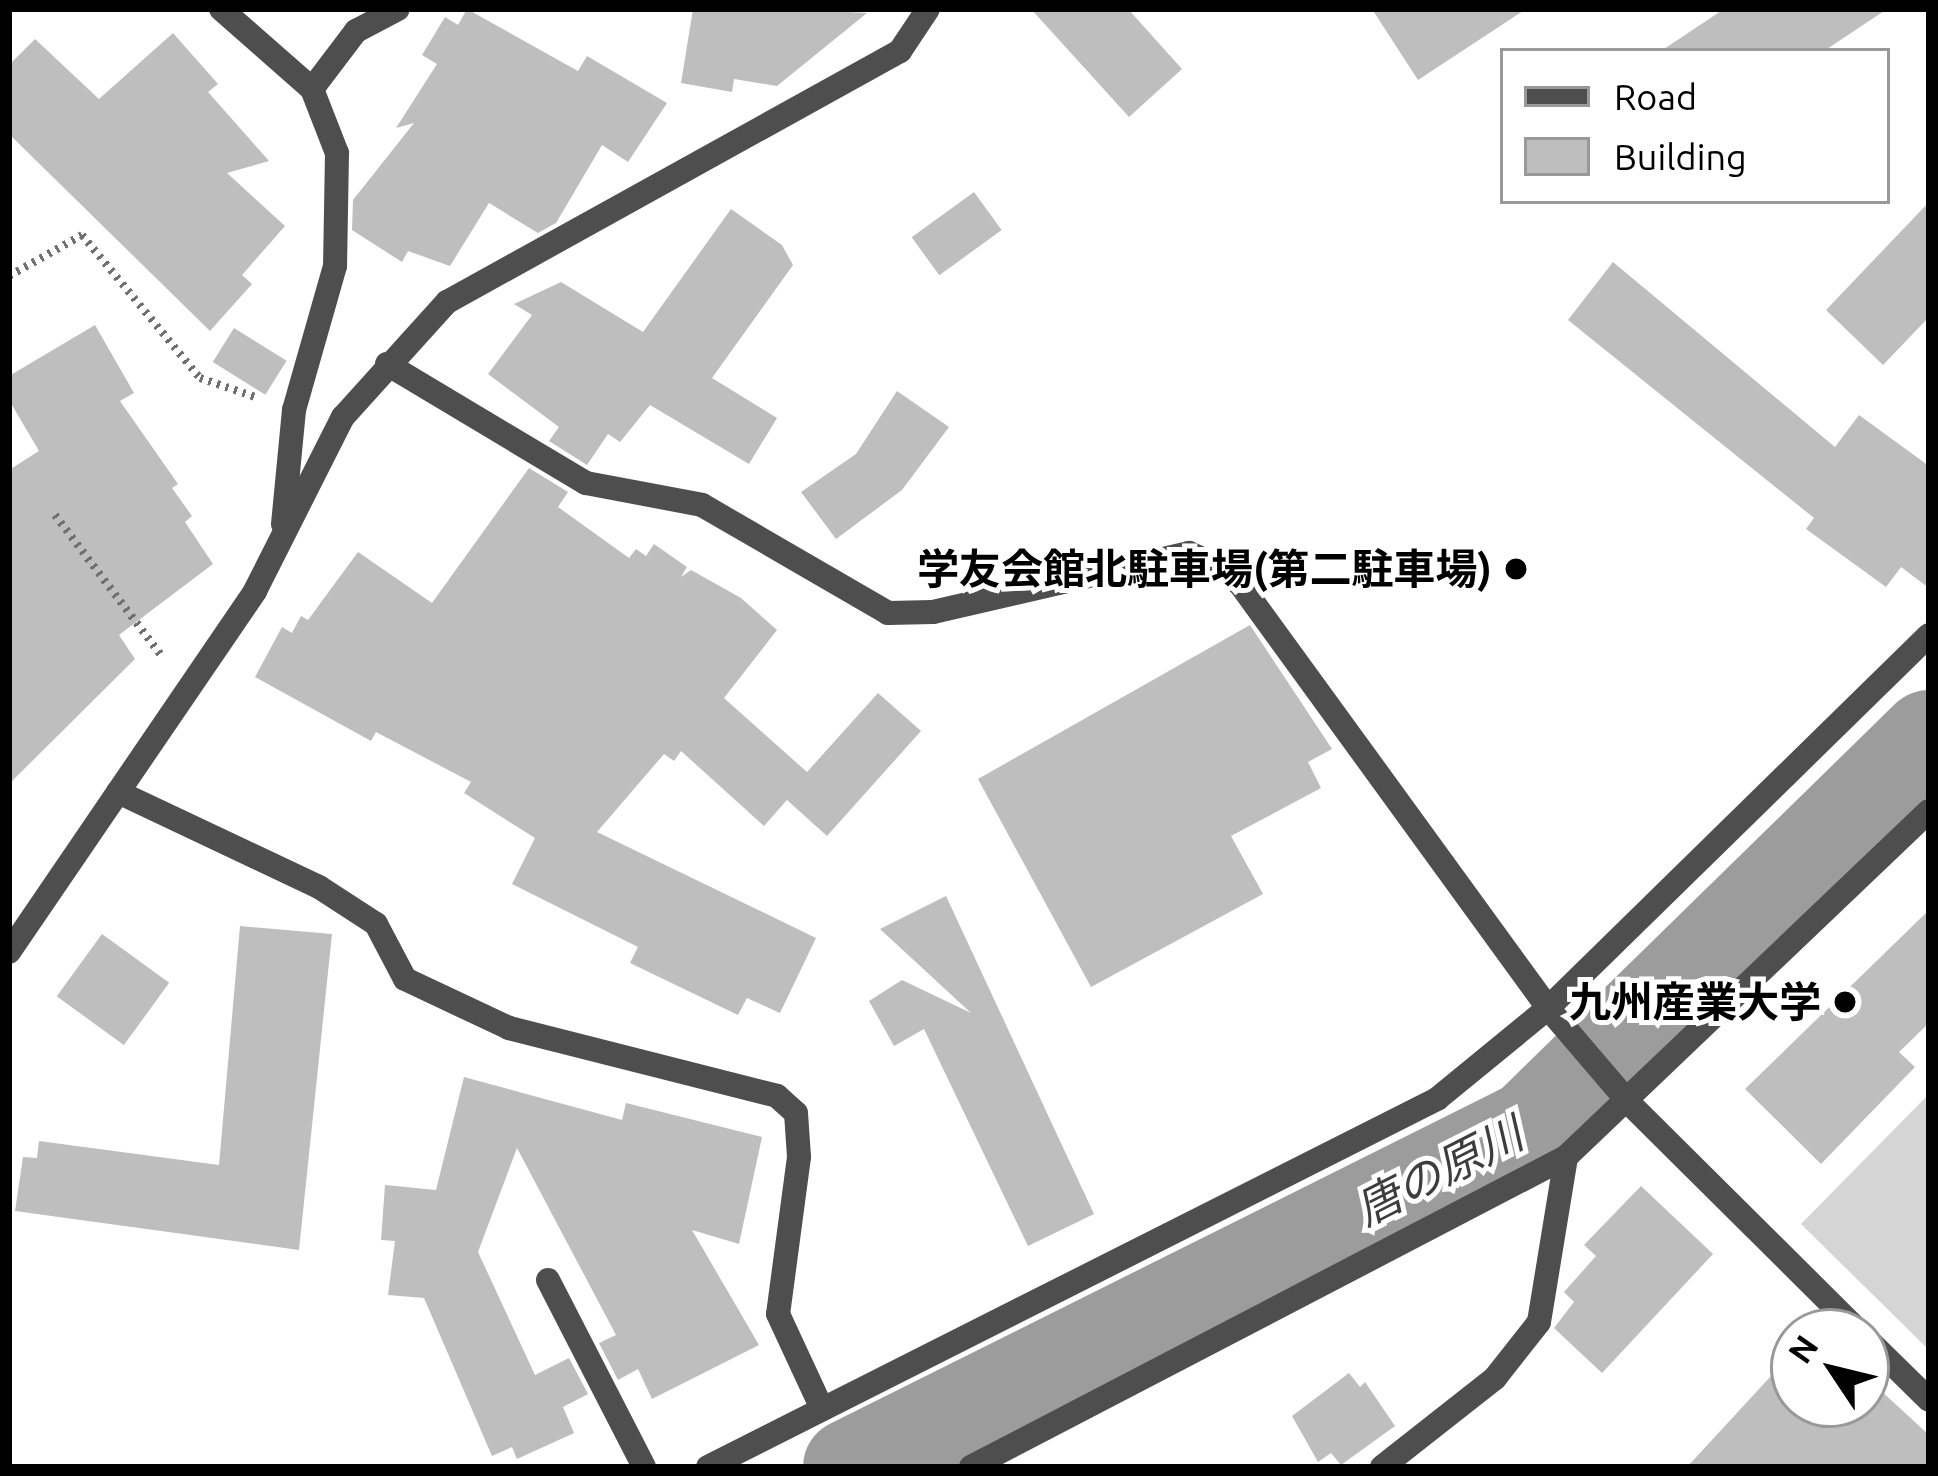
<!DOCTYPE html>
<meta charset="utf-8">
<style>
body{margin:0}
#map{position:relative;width:1938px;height:1476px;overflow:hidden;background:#fff;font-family:Ubuntu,"Noto Sans JP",sans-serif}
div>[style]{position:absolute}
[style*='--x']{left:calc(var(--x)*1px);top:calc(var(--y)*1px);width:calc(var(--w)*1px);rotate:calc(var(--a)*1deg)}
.green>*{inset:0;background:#d5d5d5}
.river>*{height:96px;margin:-48px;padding:0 48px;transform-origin:48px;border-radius:48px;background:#9c9c9c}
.building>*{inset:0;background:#bebebe;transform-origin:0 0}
.path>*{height:8px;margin-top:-4px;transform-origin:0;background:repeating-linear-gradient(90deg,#707070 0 3px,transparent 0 9px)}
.service>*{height:24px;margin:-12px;padding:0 12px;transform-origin:12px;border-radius:12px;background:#4e4e4e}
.minor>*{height:24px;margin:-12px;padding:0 12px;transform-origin:12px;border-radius:12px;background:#4e4e4e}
.dots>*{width:33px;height:33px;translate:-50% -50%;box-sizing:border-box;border:6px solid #fff;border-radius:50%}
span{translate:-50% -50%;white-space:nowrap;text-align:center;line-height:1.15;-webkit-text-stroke:10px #fff;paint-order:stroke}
.poi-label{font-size:42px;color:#000;font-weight:700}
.right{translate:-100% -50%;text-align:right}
.water-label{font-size:45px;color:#3d3d3d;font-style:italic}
.frame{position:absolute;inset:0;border:12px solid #000;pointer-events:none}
.legend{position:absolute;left:1500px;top:48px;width:390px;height:156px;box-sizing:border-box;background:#fff;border:3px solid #999;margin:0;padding:15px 21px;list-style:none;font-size:36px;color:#000}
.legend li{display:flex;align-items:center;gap:24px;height:60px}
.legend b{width:60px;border:3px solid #999}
.north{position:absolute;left:1770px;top:1308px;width:120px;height:120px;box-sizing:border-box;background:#fff;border:3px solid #999;border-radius:50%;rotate:305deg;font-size:33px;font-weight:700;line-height:48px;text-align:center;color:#000}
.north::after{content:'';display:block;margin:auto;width:42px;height:54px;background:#000;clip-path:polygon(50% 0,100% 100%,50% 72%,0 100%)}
</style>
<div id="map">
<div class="green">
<i style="clip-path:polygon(1929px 1094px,1929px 1350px,1801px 1224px)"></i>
</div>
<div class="river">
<i style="--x:851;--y:1467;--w:759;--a:-26.53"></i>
<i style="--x:1530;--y:1128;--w:558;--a:-44.35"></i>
</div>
<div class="building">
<i style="clip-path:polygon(467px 9px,578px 71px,587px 56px,667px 103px,628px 162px,602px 145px,556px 223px,538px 233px,489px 203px,450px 266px,408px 251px,402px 262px,352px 230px,353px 200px,414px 123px,396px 128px,437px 64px,422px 55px,445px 17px,458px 25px)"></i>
<i style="clip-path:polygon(693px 9px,794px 9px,867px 13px,777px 86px,734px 79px,732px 92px,681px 83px)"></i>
<i style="clip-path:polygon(1031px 9px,1128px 9px,1182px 69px,1129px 117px)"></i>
<i style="clip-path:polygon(1372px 9px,1526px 9px,1418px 80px)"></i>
<i style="clip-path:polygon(1724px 9px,1887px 9px,1824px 51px,1661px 51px)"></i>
<i style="clip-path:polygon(173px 33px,218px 84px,208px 92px,269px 161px,227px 173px,285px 226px,242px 275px,252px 284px,210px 331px,9px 134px,9px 65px,35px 39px,99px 99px)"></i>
<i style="left:974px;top:192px;width:47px;height:77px;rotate:54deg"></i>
<i style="clip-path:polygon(1929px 202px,1929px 317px,1883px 365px,1826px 310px)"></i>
<i style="clip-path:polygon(731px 209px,782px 245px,793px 265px,712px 378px,777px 418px,749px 464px,650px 405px,620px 442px,608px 434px,587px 465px,549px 441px,559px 427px,488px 374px,532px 315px,514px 304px,561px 282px,643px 332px)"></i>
<i style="clip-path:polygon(1613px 262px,1835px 447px,1859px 415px,1929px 466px,1929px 588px,1901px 567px,1886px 587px,1806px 529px,1814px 518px,1568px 320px)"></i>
<i style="clip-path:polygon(95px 325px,134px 393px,120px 401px,178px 484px,172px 488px,192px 516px,185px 522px,213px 564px,119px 635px,135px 659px,9px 784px,9px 470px,39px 451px,9px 400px,9px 376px)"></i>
<i style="left:234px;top:328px;width:62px;height:40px;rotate:32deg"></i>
<i style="clip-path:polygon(897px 391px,949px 427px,902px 490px,836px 539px,801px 492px,856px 454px)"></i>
<i style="clip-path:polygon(529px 468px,568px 492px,558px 507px,629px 558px,636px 549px,646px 556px,654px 544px,687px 567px,681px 577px,691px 570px,741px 598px,777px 630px,724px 698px,807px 772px,878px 693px,921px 731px,827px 836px,787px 800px,764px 826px,681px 751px,674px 761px,664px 754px,597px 832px,816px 938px,780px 1013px,747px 998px,738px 1015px,630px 963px,638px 947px,512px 884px,535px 838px,464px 793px,471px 782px,376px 732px,371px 741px,255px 677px,282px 627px,292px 633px,301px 616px,308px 620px,358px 552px,432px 603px)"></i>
<i style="clip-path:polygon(1250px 625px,1332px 749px,1308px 762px,1321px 788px,1231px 836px,1263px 894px,1091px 987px,978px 779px)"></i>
<i style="clip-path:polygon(946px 896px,1094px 1214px,1028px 1246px,924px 1029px,894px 1046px,869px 1001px,902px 980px,971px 1013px,880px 929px)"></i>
<i style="clip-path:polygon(1929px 910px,1929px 1023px,1899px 1052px,1915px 1067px,1821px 1164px,1745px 1089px)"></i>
<i style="clip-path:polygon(240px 926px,332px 934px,299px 1250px,15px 1211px,23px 1157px,37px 1158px,39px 1141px,219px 1165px)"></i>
<i style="left:102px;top:934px;width:83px;height:77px;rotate:36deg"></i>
<i style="clip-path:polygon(464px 1077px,622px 1120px,626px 1103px,762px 1137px,739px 1244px,692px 1230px,759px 1345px,652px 1399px,638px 1369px,618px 1380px,599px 1343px,616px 1335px,517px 1148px,478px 1252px,535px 1375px,569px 1358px,588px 1394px,563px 1407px,574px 1433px,517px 1459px,512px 1447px,492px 1456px,424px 1298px,388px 1295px,395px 1241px,381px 1240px,385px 1185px,436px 1190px)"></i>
<i style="clip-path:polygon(1641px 1186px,1713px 1254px,1602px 1373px,1554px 1328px,1574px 1302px,1564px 1292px,1596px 1256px,1584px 1245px)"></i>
<i style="clip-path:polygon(1794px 1351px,1794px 1404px,1866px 1404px,1866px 1377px,1929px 1435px,1929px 1467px,1687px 1467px)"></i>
<i style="clip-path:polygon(1349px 1373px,1360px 1387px,1365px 1382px,1395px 1426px,1341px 1465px,1331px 1453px,1318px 1462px,1292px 1416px)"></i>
</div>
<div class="path">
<i style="--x:9;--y:276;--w:84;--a:-29.3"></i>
<i style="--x:82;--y:235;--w:185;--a:50.5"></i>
<i style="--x:200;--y:378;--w:61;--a:19"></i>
<i style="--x:55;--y:515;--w:179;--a:52.9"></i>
</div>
<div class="service">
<i style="--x:1629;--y:1103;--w:325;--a:44.8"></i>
<i style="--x:1866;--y:1338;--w:88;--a:44.5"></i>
</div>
<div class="minor">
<i style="--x:221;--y:9;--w:121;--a:41.3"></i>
<i style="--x:312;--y:89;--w:69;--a:68.7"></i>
<i style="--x:337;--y:153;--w:113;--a:91"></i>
<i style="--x:335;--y:266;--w:150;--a:105.9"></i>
<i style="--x:294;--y:410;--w:115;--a:95.5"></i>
<i style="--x:312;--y:89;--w:73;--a:-52.8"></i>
<i style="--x:356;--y:31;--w:47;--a:-27.6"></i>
<i style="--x:387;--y:364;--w:232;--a:30.9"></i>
<i style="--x:586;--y:483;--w:118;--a:10.7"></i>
<i style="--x:702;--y:505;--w:215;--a:30.1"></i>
<i style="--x:888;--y:613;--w:45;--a:-1.3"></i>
<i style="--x:933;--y:612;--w:263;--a:-13"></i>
<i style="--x:1189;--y:553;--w:24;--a:24"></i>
<i style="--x:1211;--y:563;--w:36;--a:36"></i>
<i style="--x:1240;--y:584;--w:524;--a:54"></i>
<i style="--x:1548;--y:1008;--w:125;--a:49.5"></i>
<i style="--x:118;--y:792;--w:222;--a:25.3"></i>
<i style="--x:319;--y:887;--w:68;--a:33"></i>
<i style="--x:376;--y:924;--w:62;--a:62.2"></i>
<i style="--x:405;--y:979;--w:115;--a:25.2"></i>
<i style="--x:509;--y:1028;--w:276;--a:14.2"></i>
<i style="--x:777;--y:1096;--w:25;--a:42"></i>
<i style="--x:796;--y:1113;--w:44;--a:86.1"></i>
<i style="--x:799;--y:1157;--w:158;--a:97.6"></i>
<i style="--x:778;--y:1314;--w:105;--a:65.1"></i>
<i style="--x:9;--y:952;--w:437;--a:-55.7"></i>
<i style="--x:255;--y:591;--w:195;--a:-63.2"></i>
<i style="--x:343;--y:417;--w:155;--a:-47.9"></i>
<i style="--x:447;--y:302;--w:518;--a:-28.99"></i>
<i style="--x:900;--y:51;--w:50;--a:-56.3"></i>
<i style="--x:548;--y:1280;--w:210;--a:62.8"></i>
<i style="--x:708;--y:1467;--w:817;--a:-26.78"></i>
<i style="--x:1437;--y:1099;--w:144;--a:-39.3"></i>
<i style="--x:1548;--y:1008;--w:533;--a:-44.39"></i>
<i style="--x:971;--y:1467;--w:671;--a:-27.52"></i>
<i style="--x:1382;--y:1467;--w:144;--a:-38.2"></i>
<i style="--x:1495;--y:1378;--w:71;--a:-51.8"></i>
<i style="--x:1539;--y:1322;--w:167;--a:-80.7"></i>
<i style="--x:1566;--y:1157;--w:501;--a:-43.63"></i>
</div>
<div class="dots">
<i style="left:1516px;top:569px;background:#000"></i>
<i style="left:1845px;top:1002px;background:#000"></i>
</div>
<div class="poi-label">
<span class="right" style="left:1492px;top:569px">学友会館北駐車場(第二駐車場)</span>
<span class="right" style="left:1821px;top:1002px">九州産業大学</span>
</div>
<div class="water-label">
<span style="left:1439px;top:1171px;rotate:-27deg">唐の原川</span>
</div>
<div class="frame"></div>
<ul class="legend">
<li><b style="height:15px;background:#4e4e4e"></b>Road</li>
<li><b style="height:33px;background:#bebebe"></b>Building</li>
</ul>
<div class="north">N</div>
</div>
